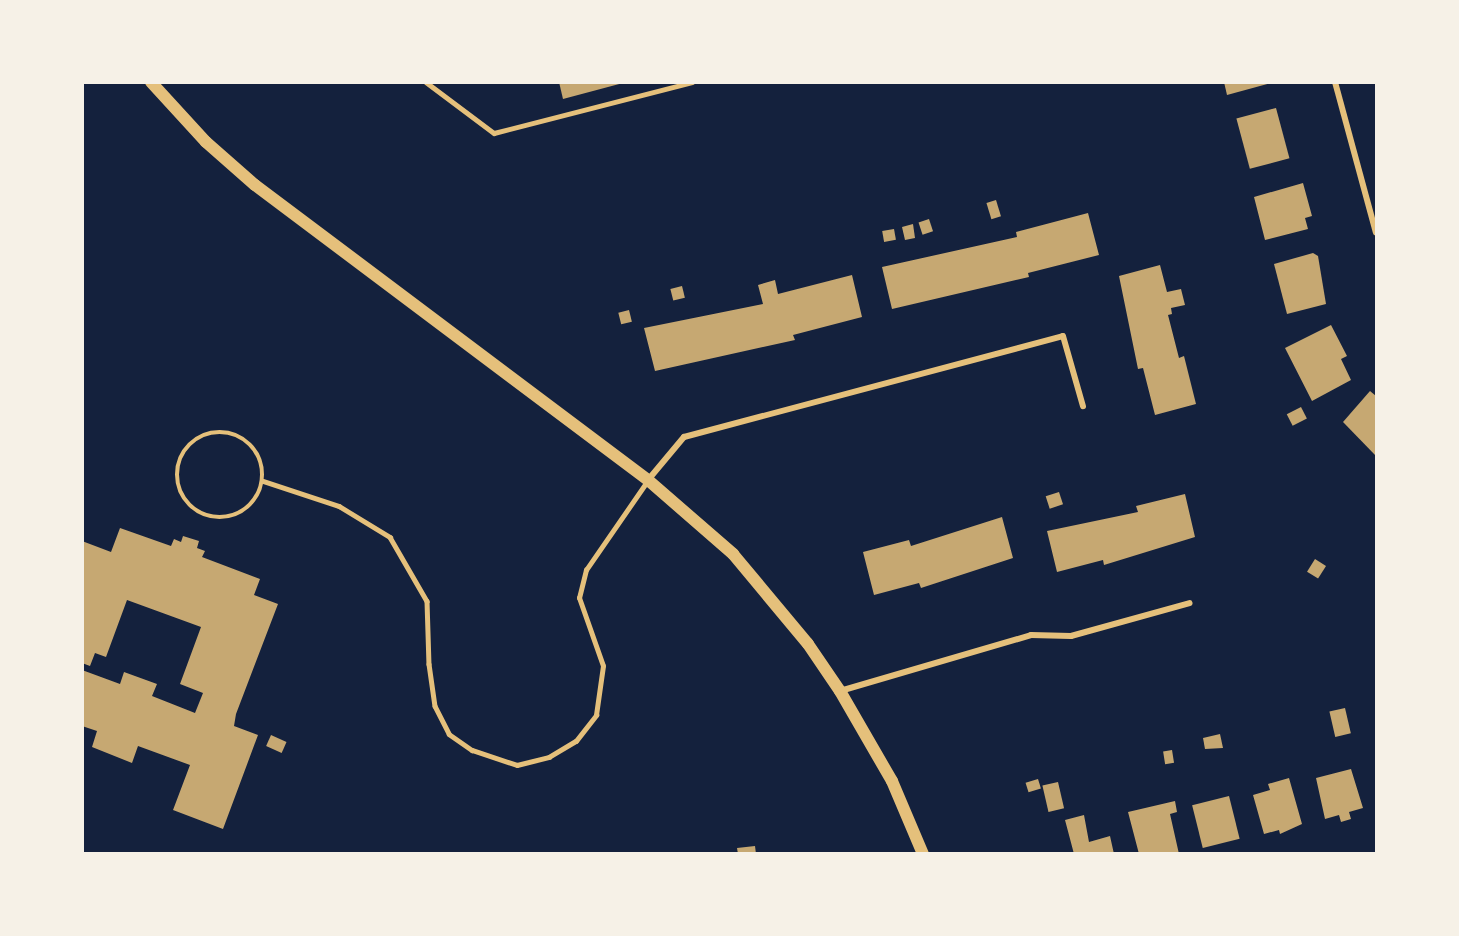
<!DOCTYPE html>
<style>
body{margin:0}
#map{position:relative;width:1459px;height:936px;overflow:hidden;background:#14213d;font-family:"Fira Sans Condensed",sans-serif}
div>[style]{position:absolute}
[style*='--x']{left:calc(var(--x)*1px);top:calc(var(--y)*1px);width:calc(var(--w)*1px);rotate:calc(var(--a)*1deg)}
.building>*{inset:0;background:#c6a872;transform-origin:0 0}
.service>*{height:4.5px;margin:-2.25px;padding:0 2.25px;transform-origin:2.25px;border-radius:2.25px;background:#e5c07b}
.service>.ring{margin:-2.25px;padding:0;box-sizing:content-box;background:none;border:4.5px solid #e5c07b;border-radius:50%}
.minor>*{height:6px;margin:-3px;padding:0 3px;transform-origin:3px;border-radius:3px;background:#e5c07b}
.secondary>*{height:12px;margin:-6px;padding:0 6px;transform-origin:6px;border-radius:6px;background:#e5c07b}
span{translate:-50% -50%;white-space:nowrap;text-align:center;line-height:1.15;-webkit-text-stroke:5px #f6f1e7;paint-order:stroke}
.frame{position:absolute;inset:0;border:84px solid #f6f1e7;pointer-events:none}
</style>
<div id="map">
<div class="building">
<i style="clip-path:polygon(559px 82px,623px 82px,623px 83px,563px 99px)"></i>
<i style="clip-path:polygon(1224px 82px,1271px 82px,1271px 83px,1227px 95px)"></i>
<i style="left:1276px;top:108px;width:52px;height:41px;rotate:75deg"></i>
<i style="clip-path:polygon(1303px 183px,1312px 216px,1305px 218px,1308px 229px,1265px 240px,1254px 197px)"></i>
<i style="left:996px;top:200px;width:17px;height:10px;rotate:73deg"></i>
<i style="clip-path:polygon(1088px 213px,1099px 255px,1028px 273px,1029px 277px,892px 309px,882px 267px,1017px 237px,1016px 232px)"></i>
<i style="left:929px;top:219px;width:13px;height:11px;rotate:72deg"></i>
<i style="clip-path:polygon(913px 224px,915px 238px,905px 240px,902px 227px)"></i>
<i style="left:894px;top:229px;width:11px;height:12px;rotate:80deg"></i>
<i style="clip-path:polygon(1313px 253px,1318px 256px,1326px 304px,1287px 314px,1274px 264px)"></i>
<i style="clip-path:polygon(1160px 265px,1167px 292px,1181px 289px,1185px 305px,1171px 308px,1172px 314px,1168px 315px,1179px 358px,1184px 356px,1196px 404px,1155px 415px,1143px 368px,1138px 369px,1119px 276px)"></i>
<i style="clip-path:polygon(852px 275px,862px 317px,793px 335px,795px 340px,655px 371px,644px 328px,763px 304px,758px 285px,775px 280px,778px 294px)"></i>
<i style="left:682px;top:286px;width:12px;height:12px;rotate:76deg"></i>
<i style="left:629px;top:310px;width:12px;height:11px;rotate:76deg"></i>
<i style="clip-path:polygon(1331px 325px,1347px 356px,1341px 359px,1351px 380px,1312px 401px,1285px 348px)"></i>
<i style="clip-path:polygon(1370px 391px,1376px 396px,1376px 456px,1343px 422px)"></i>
<i style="left:1301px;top:407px;width:13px;height:16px;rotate:63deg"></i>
<i style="left:1059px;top:492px;width:13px;height:14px;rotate:72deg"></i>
<i style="clip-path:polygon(1185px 494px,1195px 537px,1104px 565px,1103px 560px,1057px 572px,1047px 531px,1138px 512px,1136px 506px)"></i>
<i style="clip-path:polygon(1002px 517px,1013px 558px,921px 588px,919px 583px,874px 595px,863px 552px,909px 540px,911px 546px)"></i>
<i style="clip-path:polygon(120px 528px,171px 546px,174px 539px,181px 542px,183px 536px,199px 541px,197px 548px,205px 551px,202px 557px,260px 579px,254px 595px,278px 604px,236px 714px,234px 726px,258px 735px,223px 829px,173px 810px,190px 765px,138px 746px,132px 763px,92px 747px,97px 731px,82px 726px,82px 670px,120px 684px,124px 672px,157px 684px,152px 696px,195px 713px,203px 693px,180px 684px,201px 627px,127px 600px,106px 657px,95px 653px,90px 666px,82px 663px,82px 541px,111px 552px)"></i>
<i style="left:1315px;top:559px;width:13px;height:15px;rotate:32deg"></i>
<i style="left:1345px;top:708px;width:26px;height:16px;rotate:77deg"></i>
<i style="clip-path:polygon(1220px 734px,1223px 748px,1205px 749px,1203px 738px)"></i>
<i style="left:271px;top:735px;width:17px;height:12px;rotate:24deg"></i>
<i style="left:1172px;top:750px;width:13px;height:9px;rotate:81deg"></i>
<i style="clip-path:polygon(1351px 769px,1363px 808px,1349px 812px,1351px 819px,1341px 822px,1339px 815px,1325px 819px,1316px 778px)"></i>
<i style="clip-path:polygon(1289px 778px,1302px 824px,1280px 834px,1279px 830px,1264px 834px,1253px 795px,1270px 790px,1268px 784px)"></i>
<i style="left:1038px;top:779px;width:10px;height:13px;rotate:73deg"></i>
<i style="left:1058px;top:782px;width:27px;height:16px;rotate:77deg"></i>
<i style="left:1229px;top:796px;width:44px;height:38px;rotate:76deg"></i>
<i style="clip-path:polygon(1175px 801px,1177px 812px,1170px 814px,1179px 854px,1139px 854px,1128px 812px)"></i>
<i style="clip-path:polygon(1084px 815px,1089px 842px,1110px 836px,1114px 854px,1074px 854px,1065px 820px)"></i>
<i style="clip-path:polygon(755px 846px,756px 854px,738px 854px,737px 848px)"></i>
</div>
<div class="service">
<i style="--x:426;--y:82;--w:85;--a:36.9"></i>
<i style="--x:494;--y:133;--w:204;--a:-14.4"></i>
<i class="ring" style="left:177px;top:432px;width:81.5px;height:81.5px"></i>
<i style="--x:263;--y:481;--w:80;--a:18.2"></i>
<i style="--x:339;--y:506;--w:60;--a:31.3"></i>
<i style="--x:390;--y:537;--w:74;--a:60"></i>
<i style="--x:427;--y:601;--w:63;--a:88.2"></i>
<i style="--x:429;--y:664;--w:42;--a:81.9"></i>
<i style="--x:435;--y:706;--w:31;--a:63"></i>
<i style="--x:449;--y:734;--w:28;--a:35"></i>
<i style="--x:472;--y:750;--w:47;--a:18.4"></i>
<i style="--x:517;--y:765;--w:33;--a:-14"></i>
<i style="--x:549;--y:757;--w:31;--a:-31"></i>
<i style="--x:576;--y:741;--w:33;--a:-52"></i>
<i style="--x:596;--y:715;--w:49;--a:-81.9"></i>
<i style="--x:603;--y:666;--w:72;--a:-109.4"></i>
<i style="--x:579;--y:598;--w:29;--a:-76"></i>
<i style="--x:586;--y:570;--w:109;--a:-55.4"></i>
</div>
<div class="minor">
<i style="--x:1335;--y:82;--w:156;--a:74.8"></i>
<i style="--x:648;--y:480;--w:56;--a:-50.1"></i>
<i style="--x:684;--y:437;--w:392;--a:-14.9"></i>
<i style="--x:1063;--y:336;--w:73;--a:74.1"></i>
<i style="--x:840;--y:691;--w:199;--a:-16.3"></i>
<i style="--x:1031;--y:635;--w:40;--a:1.4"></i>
<i style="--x:1071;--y:636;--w:123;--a:-15.5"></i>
</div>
<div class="secondary">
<i style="--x:151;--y:82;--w:81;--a:47.5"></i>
<i style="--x:206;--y:142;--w:65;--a:41.3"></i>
<i style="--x:255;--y:185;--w:491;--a:36.9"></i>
<i style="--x:648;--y:480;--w:113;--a:41"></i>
<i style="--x:733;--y:554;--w:117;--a:50.2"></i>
<i style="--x:808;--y:644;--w:57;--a:55.8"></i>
<i style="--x:840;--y:691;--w:104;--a:60"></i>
<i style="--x:892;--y:781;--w:79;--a:67"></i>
</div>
<div class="frame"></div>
</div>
